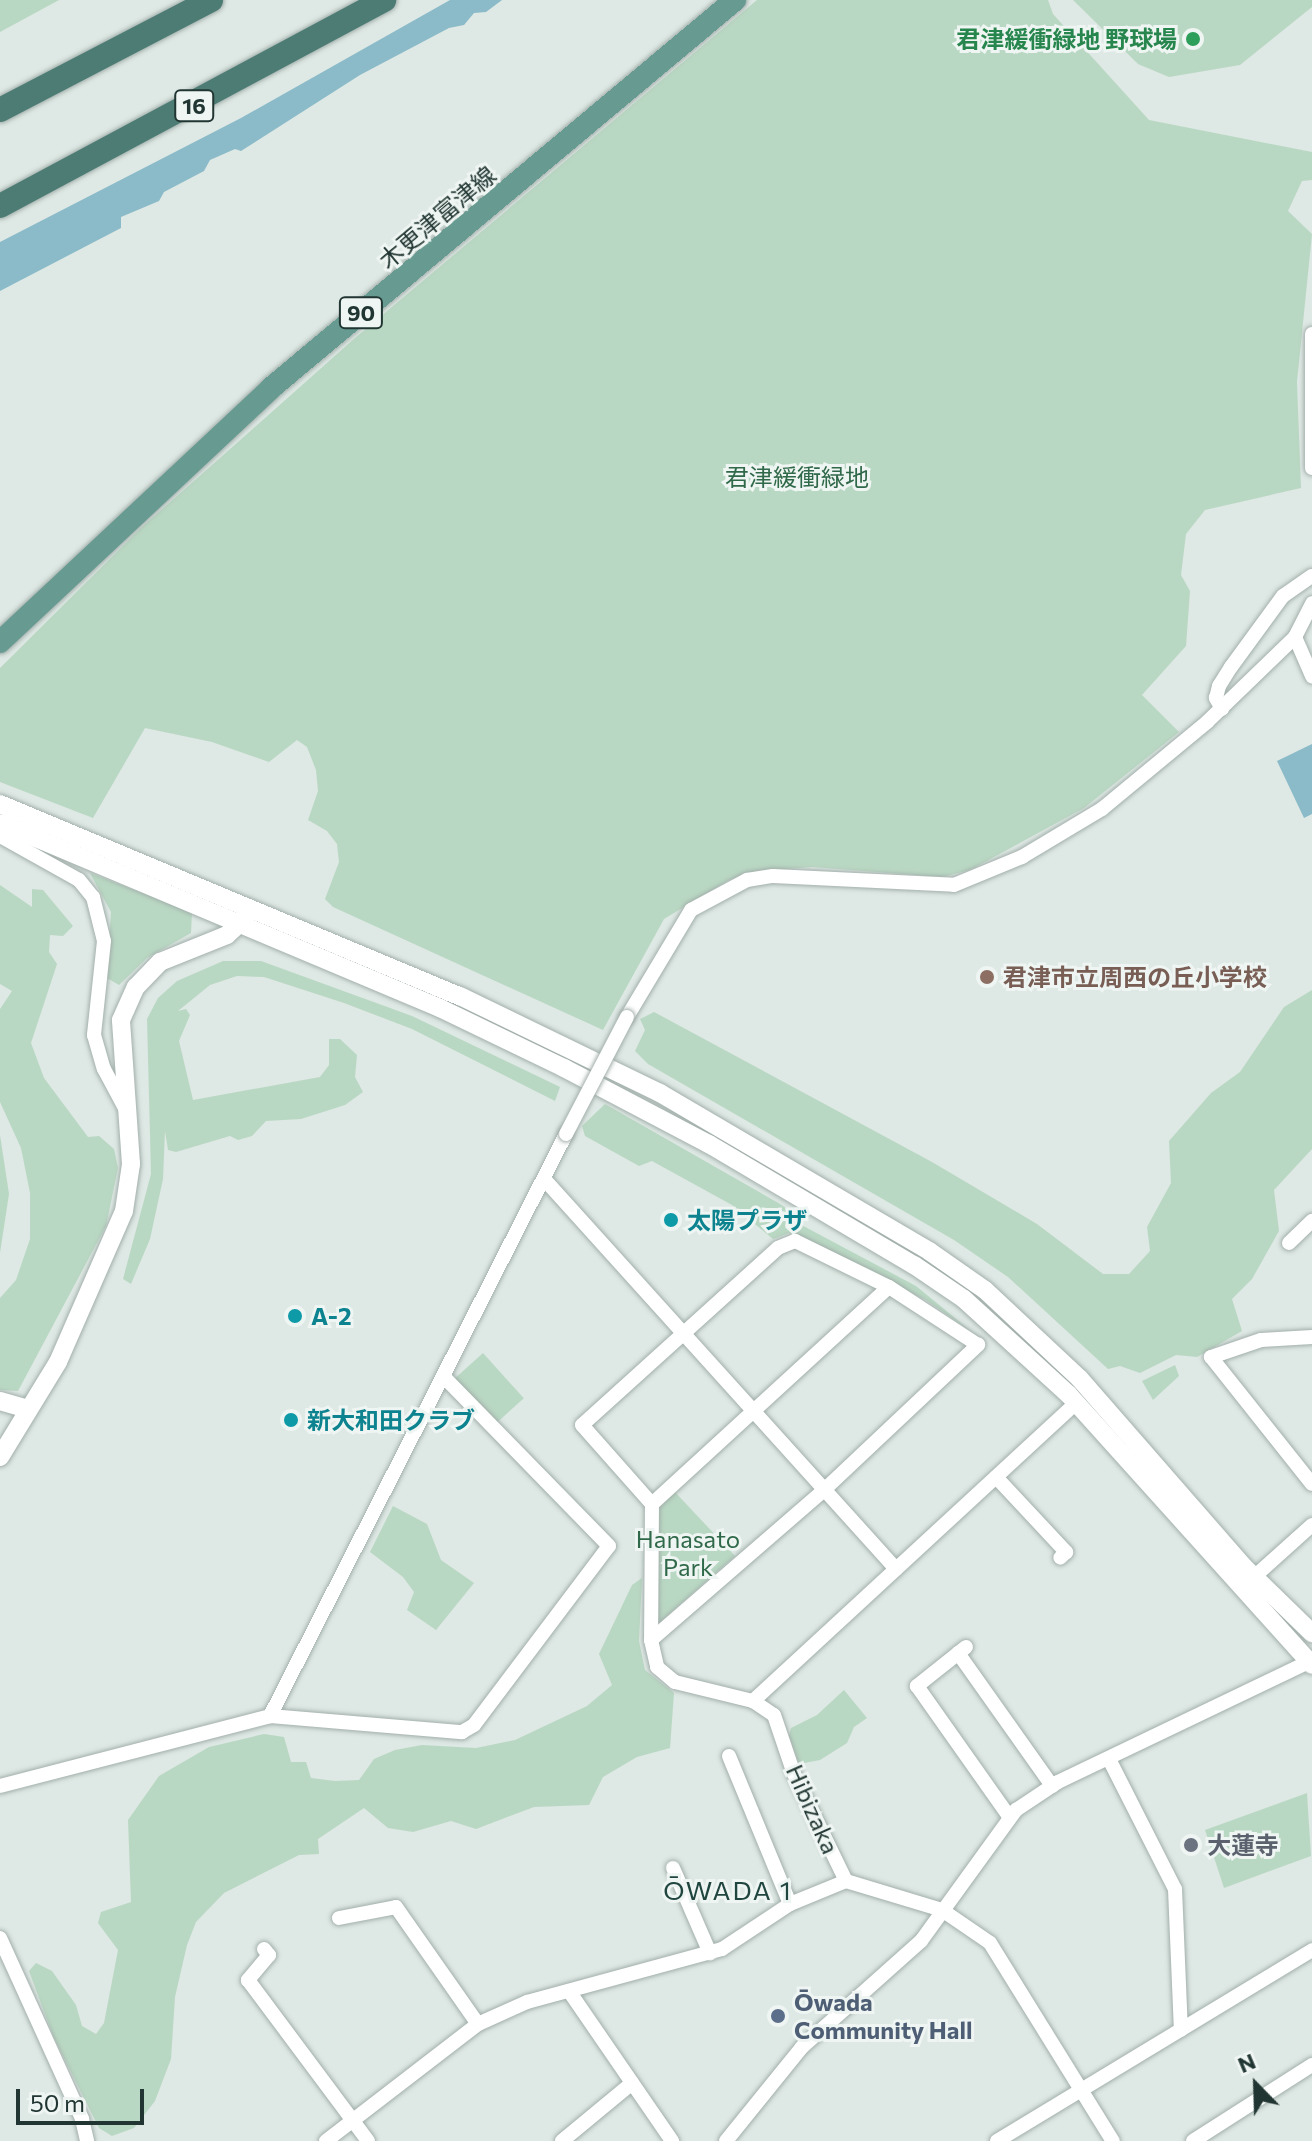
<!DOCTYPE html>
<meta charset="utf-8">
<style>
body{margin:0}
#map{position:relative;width:1312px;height:2141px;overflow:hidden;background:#dee8e4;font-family:Commissioner,"Noto Sans JP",sans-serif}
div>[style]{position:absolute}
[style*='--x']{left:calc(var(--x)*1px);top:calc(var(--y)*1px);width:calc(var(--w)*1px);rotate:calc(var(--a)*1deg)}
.green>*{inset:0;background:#b9d8c3;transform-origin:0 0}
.water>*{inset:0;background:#8bbbc9}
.roads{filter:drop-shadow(0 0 2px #a2afab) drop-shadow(0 0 2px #a2afab)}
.minor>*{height:14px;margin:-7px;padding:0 7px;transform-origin:7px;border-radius:7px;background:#fff}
.tertiary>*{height:18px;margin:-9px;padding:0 9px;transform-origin:9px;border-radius:9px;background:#fff}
.primary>*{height:22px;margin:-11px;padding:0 11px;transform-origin:11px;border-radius:11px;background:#679a90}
.trunk>*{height:24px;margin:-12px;padding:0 12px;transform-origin:12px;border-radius:12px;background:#4c7c74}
.bridges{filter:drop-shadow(0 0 2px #a2afab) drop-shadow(0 0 2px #a2afab)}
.minor-bridge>*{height:14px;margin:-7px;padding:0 7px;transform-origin:7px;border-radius:7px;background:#fff}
.dots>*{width:22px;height:22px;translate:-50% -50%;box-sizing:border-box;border:4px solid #eef5f2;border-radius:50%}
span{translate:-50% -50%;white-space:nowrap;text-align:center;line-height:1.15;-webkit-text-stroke:6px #eef5f2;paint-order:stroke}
.shield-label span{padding:2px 6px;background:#eef5f2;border:2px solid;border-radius:6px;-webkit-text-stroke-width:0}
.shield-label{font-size:22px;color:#213632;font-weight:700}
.leisure-label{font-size:24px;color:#27864d;font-weight:700}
.right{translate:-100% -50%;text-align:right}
.street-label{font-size:24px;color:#213632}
.park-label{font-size:24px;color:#306949}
.education-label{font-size:24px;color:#785e54;font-weight:700}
.left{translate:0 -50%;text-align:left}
.culture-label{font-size:24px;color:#0d838f;font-weight:700}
.worship-label{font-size:24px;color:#5b616d;font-weight:700}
.service-label{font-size:24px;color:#4e5e75;font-weight:700}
.neighbourhood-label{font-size:26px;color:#20463f;letter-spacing:2px}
.north{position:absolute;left:1216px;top:2045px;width:80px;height:80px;-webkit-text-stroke:6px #eef5f2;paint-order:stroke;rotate:337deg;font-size:22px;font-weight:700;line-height:32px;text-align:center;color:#213632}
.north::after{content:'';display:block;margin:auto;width:28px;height:36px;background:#213632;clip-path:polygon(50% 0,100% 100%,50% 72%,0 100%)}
.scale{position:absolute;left:16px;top:2089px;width:128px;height:36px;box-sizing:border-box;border:4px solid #213632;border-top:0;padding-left:10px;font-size:24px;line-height:28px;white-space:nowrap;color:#213632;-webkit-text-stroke:6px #eef5f2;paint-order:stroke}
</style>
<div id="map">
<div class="green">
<i style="clip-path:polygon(0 0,59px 0,0 32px)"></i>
<i style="clip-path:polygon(757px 0,1048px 0,1053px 14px,1149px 120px,1312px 152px,1312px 180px,1302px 181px,1288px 211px,1312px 234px,1297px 382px,1301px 488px,1205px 510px,1186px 534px,1181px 575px,1190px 591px,1186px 646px,1142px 695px,1179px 732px,1084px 808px,970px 870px,942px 877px,812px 867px,759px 871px,729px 880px,664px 919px,603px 1030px,333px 907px,325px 899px,339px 862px,337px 844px,327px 831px,308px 820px,318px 791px,316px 770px,307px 747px,297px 740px,269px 762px,212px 742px,145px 728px,93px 818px,0 782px,0 668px,141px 528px,355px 338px)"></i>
<i style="clip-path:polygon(1073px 0,1312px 0,1312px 7px,1240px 65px,1169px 77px,1138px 64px)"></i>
<i style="clip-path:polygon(90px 873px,192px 912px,191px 933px,147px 958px,119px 985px,107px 978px,111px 912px)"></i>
<i style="clip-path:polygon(0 885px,32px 907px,32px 889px,43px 890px,73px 926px,63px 936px,50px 935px,49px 952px,57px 964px,31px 1043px,44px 1078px,88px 1137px,99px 1136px,114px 1149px,118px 1168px,106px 1226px,18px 1391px,0 1390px,0 1298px,16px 1280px,30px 1239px,30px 1193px,21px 1148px,0 1102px,0 1009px,12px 991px,0 984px)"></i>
<i style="clip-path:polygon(223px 961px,261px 961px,412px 1016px,560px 1087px,555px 1101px,412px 1029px,344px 1003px,264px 977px,237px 976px,210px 985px,178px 1011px,186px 1009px,190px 1015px,179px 1041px,193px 1100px,320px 1077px,329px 1065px,329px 1039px,340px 1039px,357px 1055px,355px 1077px,363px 1092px,345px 1105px,301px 1119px,266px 1121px,252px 1136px,238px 1140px,230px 1136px,176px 1152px,168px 1150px,165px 1131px,163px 1179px,150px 1239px,131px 1284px,123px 1279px,151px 1174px,147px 1019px,158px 998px,177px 981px)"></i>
<i style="clip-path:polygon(1312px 990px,1312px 1149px,1274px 1190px,1279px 1231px,1252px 1279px,1232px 1299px,1242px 1331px,1197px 1357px,1176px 1355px,1140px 1373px,1120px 1366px,1108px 1369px,1008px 1277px,954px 1240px,648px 1064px,635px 1051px,645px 1030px,640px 1019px,654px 1012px,932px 1162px,1037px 1224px,1103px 1274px,1129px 1274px,1150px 1251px,1147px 1227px,1171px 1183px,1169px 1141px,1211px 1093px,1240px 1072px,1284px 1007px)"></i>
<i style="clip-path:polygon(605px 1104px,780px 1204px,792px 1212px,792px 1220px,916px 1286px,972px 1332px,926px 1300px,789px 1233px,773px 1239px,732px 1205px,652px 1161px,639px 1166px,585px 1136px,582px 1126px)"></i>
<i style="clip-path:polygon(0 1135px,9px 1194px,0 1253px)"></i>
<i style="left:483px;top:1353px;width:61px;height:41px;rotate:48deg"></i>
<i style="clip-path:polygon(1175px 1365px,1179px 1376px,1153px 1400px,1142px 1381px)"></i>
<i style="clip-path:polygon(674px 1491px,735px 1556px,660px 1622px,656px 1621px,656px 1507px)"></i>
<i style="clip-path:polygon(393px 1506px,427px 1524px,441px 1560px,474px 1583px,436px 1630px,407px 1610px,414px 1592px,403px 1577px,370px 1552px)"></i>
<i style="clip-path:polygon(642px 1578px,639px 1641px,645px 1670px,674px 1693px,670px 1748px,637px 1757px,603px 1777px,589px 1805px,534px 1807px,476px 1829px,451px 1821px,413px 1832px,388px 1828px,364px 1808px,318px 1839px,319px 1854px,299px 1855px,224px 1893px,196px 1922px,187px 1945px,175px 1997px,171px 2059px,155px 2101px,134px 2128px,112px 2136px,99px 2128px,54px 2038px,29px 1971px,36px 1963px,52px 1971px,76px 2005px,82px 2026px,96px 2034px,104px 2023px,118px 1950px,98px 1923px,101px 1912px,131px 1902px,128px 1820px,159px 1776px,209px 1747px,264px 1734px,284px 1737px,291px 1762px,306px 1762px,311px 1778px,335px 1781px,359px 1780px,374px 1759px,395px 1750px,422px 1745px,476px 1748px,515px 1740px,587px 1706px,612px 1685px,599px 1654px,632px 1585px)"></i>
<i style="clip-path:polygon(844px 1690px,867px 1718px,854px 1727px,847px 1743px,820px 1760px,799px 1764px,789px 1736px,791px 1728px,817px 1715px)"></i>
<i style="clip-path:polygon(1307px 1793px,1311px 1856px,1224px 1888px,1205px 1830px)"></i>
</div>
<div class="water">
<i style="clip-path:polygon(450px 0,502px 0,486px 12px,474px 13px,464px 25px,449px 28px,360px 75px,241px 151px,235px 149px,210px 160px,204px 171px,164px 192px,159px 201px,121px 217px,121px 228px,0 291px,0 242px,241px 118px)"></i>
<i style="clip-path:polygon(1312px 744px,1312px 814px,1304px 818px,1277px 761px)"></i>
</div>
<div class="roads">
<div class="minor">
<i style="--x:1312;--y:334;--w:134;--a:90"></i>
<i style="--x:1295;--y:637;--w:43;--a:66.4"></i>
<i style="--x:1222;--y:709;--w:13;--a:-119"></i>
<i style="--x:1216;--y:698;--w:12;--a:-76"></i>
<i style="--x:1219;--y:686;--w:22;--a:-58"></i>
<i style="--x:1231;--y:667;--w:88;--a:-53.8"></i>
<i style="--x:1283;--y:596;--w:35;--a:-35"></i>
<i style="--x:0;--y:836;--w:90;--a:29.1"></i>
<i style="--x:79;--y:880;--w:22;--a:51"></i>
<i style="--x:93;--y:897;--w:45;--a:76"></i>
<i style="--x:104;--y:941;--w:95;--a:96.1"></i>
<i style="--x:94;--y:1035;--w:35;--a:74"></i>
<i style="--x:104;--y:1069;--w:47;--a:61.8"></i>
<i style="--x:627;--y:1017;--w:125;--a:-59.1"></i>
<i style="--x:691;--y:910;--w:64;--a:-28.2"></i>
<i style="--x:747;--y:880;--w:26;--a:-9"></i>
<i style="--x:773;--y:876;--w:181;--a:2.8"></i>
<i style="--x:954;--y:885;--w:74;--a:-22.4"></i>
<i style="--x:1022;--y:857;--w:93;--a:-31"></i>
<i style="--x:1102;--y:809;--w:136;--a:-39.6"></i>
<i style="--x:1207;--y:722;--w:122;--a:-44"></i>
<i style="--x:1295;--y:637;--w:38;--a:-63"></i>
<i style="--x:545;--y:1180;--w:524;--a:47.94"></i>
<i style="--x:1289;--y:1243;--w:32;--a:-44"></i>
<i style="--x:1312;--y:1337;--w:51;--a:176.6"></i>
<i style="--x:1261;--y:1340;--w:53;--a:161.2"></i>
<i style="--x:1211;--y:1357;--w:162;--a:51.5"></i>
<i style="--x:996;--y:1477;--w:103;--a:47"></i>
<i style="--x:1066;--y:1552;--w:8;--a:135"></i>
<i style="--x:652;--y:1504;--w:321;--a:-42.5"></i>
<i style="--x:1254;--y:1577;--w:78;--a:-41.9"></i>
<i style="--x:651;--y:1640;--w:229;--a:-40.9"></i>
<i style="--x:824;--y:1490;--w:212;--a:-43.3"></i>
<i style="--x:978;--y:1345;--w:106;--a:-146.9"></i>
<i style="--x:889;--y:1287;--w:105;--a:-153.9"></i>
<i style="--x:795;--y:1241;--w:18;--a:158"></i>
<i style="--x:778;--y:1248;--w:264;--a:137.9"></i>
<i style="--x:582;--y:1425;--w:106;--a:48.5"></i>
<i style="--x:652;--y:1504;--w:136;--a:90.4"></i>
<i style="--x:651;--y:1640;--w:28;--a:77"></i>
<i style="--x:657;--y:1667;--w:23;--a:40"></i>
<i style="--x:675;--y:1682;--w:80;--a:13.7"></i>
<i style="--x:753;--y:1701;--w:25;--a:34"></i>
<i style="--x:774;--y:1715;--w:62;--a:71.3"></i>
<i style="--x:794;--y:1774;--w:119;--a:64.1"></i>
<i style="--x:966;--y:1647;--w:63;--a:141.5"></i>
<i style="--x:917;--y:1686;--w:161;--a:54.8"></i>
<i style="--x:958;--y:1653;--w:163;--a:54.7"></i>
<i style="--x:753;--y:1701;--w:439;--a:-42.7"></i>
<i style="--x:270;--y:1716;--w:653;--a:-63.04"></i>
<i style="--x:729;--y:1756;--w:160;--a:67.6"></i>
<i style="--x:1110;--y:1761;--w:144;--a:63.1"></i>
<i style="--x:1175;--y:1889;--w:141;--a:87.6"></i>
<i style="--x:0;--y:1786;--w:279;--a:-14.5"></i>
<i style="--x:270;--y:1716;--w:193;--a:4.8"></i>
<i style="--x:462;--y:1732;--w:14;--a:-30"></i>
<i style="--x:474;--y:1725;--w:224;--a:-53"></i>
<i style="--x:609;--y:1546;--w:235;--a:-134.3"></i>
<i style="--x:673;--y:1868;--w:93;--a:66.5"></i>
<i style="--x:339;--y:1918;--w:58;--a:-10.9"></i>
<i style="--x:396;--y:1907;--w:143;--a:55"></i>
<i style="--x:0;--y:1938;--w:199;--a:65.6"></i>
<i style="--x:82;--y:2119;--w:23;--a:77"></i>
<i style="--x:264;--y:1949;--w:8;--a:50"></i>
<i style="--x:269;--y:1955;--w:33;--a:130"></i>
<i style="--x:248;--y:1980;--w:201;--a:53.3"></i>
<i style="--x:569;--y:1991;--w:182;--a:55.5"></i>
<i style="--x:326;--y:2141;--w:192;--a:-37.6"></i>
<i style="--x:478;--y:2024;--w:54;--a:-24.2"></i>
<i style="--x:527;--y:2002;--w:202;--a:-15.2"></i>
<i style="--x:722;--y:1949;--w:82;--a:-33.5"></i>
<i style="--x:790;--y:1904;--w:61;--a:-22.3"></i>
<i style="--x:846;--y:1881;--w:100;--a:16.8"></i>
<i style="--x:942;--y:1910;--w:58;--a:34.5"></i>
<i style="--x:990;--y:1943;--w:233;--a:58.2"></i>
<i style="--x:562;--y:2141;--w:91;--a:-39.6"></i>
<i style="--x:726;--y:2141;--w:121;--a:-51"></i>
<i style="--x:802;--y:2047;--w:159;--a:-41.7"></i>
<i style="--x:921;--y:1941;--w:162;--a:-54.1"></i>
<i style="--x:1016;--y:1810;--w:50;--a:-33.7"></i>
<i style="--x:1058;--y:1782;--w:278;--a:-25.6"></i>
<i style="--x:997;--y:2141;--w:368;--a:-31.2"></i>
<i style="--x:1193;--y:2141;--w:141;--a:-32.6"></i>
</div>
<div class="tertiary">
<i style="--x:0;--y:804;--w:498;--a:22.7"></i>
<i style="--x:460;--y:996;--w:222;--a:25.9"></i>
<i style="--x:660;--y:1093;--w:312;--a:30.4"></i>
<i style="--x:929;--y:1251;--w:68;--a:34.9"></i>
<i style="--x:985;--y:1290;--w:130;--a:43.1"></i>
<i style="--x:1080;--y:1379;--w:247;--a:48.9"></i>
<i style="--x:1242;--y:1565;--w:98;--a:44.2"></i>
<i style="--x:0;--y:823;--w:477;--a:22.8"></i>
<i style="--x:440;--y:1008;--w:138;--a:25.8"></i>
<i style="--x:564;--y:1068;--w:164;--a:27.7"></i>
<i style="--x:709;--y:1144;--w:238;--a:30.6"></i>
<i style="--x:914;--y:1265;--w:60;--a:34.2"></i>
<i style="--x:964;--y:1299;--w:142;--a:42.4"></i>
<i style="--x:1069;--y:1395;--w:363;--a:48"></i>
<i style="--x:0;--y:1401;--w:29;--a:16"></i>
<i style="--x:0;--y:1457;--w:111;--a:-58.6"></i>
<i style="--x:58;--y:1362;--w:165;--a:-66.4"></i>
<i style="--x:124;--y:1211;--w:48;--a:-81.5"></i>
<i style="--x:131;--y:1164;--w:144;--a:-94"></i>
<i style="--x:121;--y:1020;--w:36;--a:-66"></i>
<i style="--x:136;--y:987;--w:35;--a:-46"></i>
<i style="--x:160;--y:962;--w:72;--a:-21.9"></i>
<i style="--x:227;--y:935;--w:25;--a:-43"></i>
</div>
<div class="primary">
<i style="--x:0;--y:642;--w:371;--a:-43.1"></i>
<i style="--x:271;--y:388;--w:605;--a:-39.9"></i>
</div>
<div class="trunk">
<i style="--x:0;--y:110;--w:238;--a:-27.5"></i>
<i style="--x:0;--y:206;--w:436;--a:-28.2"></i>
</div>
</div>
<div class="bridges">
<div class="minor-bridge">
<i style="--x:566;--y:1134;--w:132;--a:-62.5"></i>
</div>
</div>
<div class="dots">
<i style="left:1193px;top:39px;background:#2e9e5b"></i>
<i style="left:987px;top:977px;background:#8d6e63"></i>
<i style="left:671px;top:1220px;background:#0f9aa8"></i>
<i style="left:295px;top:1316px;background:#0f9aa8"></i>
<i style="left:291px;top:1420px;background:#0f9aa8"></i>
<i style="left:1191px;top:1845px;background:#6b7280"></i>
<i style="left:778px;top:2016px;background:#5c6f8a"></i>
</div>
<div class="shield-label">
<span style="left:194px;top:106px">16</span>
<span style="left:361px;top:313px">90</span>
</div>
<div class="leisure-label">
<span class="right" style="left:1177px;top:39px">君津緩衝緑地 野球場</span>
</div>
<div class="street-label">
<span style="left:437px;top:217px;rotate:-40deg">木更津富津線</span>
<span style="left:813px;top:1809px;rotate:66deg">Hibizaka</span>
</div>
<div class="park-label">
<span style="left:797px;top:477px">君津緩衝緑地</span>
<span style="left:688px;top:1553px">Hanasato<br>Park</span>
</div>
<div class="education-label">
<span class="left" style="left:1003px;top:977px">君津市立周西の丘小学校</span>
</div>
<div class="culture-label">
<span class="left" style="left:687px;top:1220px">太陽プラザ</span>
<span class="left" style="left:311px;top:1316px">A-2</span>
<span class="left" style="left:307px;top:1420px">新大和田クラブ</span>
</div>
<div class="worship-label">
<span class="left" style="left:1207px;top:1845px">大蓮寺</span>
</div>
<div class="service-label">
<span class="left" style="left:794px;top:2016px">Ōwada<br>Community Hall</span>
</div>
<div class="neighbourhood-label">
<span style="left:728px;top:1890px">ŌWADA 1</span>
</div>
<div class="north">N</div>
<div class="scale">50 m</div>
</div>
